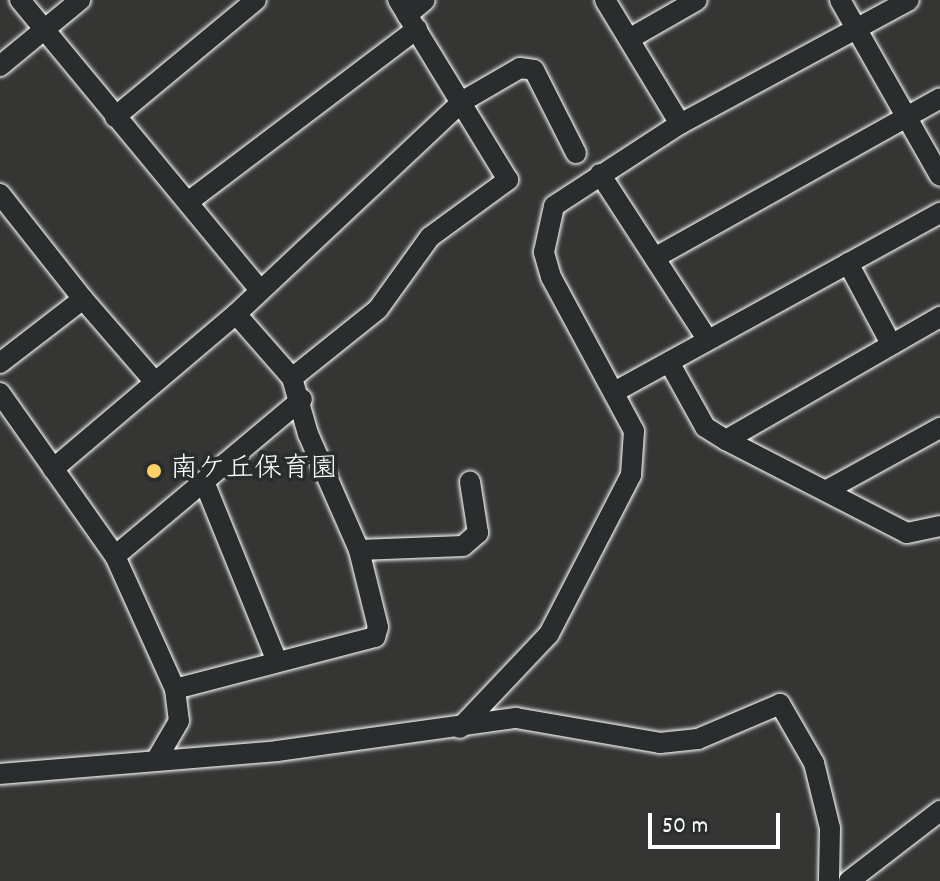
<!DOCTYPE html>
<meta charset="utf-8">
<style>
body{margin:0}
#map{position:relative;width:940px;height:881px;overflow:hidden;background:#353634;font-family:Dekko,"Klee One",sans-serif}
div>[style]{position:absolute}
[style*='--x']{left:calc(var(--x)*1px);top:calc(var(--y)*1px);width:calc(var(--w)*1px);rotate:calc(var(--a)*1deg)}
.roads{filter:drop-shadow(0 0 2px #fff) drop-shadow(0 0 2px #fff)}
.minor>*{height:20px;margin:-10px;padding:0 10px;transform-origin:10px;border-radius:10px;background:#2a2d2e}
.dots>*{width:22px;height:22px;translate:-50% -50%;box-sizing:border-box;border:4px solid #2a2d2e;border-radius:50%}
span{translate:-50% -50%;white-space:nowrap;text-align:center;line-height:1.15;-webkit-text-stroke:8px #2a2d2e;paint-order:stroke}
.poi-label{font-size:28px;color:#fff}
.left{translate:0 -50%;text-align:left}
.scale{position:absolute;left:648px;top:813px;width:132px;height:36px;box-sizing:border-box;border:4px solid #fff;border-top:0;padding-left:10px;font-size:24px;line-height:28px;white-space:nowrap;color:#fff;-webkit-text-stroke:6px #2a2d2e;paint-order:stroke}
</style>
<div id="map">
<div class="roads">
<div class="minor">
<i style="--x:20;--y:0;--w:375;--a:50.4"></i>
<i style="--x:605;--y:0;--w:145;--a:58.8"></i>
<i style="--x:840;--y:0;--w:202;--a:60.4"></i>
<i style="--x:407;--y:15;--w:23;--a:-40"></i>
<i style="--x:629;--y:39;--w:78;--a:-29.8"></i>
<i style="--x:0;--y:66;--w:104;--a:-39.5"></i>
<i style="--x:115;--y:117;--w:183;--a:-39.7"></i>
<i style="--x:600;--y:174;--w:198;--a:57"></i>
<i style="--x:0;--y:194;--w:134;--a:51.7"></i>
<i style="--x:83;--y:299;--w:105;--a:142.4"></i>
<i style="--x:188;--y:202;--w:287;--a:-37.1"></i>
<i style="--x:656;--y:257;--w:325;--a:-29.2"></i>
<i style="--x:848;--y:263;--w:92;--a:62"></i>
<i style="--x:83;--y:299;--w:108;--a:49.1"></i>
<i style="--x:236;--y:314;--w:85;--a:48.8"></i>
<i style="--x:669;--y:362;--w:74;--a:61"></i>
<i style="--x:705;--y:427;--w:25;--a:32"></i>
<i style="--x:726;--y:440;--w:203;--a:27.2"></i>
<i style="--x:907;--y:533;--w:34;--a:-12"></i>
<i style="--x:616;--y:391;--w:370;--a:-28.8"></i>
<i style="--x:0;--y:393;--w:199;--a:54.8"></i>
<i style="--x:115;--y:556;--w:146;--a:65.7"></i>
<i style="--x:175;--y:689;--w:32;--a:83"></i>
<i style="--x:179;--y:721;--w:42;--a:120.3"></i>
<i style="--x:726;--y:440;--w:247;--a:-29.9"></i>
<i style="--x:53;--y:469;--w:240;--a:-40.3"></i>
<i style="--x:236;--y:314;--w:311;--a:-43.2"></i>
<i style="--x:463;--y:101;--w:66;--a:-30.1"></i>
<i style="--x:520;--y:68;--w:14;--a:8"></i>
<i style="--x:534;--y:70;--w:93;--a:63.2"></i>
<i style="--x:205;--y:484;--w:191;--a:67.9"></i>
<i style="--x:829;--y:489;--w:127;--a:-28.8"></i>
<i style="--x:359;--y:550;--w:104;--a:-2.2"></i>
<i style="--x:463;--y:546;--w:20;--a:-41"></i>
<i style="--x:478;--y:533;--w:52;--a:-98.9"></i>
<i style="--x:115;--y:556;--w:244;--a:-40"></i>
<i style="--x:175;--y:689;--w:207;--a:-14.6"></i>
<i style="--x:375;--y:637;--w:10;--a:-73"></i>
<i style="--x:378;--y:627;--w:79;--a:-103.9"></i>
<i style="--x:359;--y:550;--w:127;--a:-113.7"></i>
<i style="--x:308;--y:434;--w:58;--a:-105.9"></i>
<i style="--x:292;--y:378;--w:110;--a:-38.7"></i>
<i style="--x:378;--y:309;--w:89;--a:-54.2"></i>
<i style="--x:430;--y:237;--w:97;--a:-36.2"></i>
<i style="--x:508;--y:180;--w:211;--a:-121.4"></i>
<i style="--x:460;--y:728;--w:129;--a:-46.6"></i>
<i style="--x:549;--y:634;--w:179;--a:-62.7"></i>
<i style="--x:631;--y:475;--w:44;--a:-86.1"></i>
<i style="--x:634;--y:431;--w:175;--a:-118.3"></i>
<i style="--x:551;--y:277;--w:26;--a:-106"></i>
<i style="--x:544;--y:252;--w:47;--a:-77.7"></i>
<i style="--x:554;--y:206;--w:150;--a:-33.1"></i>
<i style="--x:680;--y:124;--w:260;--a:-28.4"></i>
<i style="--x:0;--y:774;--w:278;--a:-4.7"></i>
<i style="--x:277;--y:751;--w:241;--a:-7.9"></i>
<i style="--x:516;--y:718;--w:146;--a:9.8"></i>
<i style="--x:660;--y:743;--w:38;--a:-6"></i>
<i style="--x:698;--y:739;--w:89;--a:-23.1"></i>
<i style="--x:780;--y:704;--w:68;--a:60"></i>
<i style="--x:814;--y:763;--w:67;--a:76.2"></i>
<i style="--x:830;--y:828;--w:53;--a:91.1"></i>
<i style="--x:849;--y:881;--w:115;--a:-37.6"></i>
</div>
</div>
<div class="dots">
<i style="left:154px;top:471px;background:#ffd166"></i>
</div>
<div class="poi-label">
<span class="left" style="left:170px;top:471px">南ケ丘保育園</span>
</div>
<div class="scale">50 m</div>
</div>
